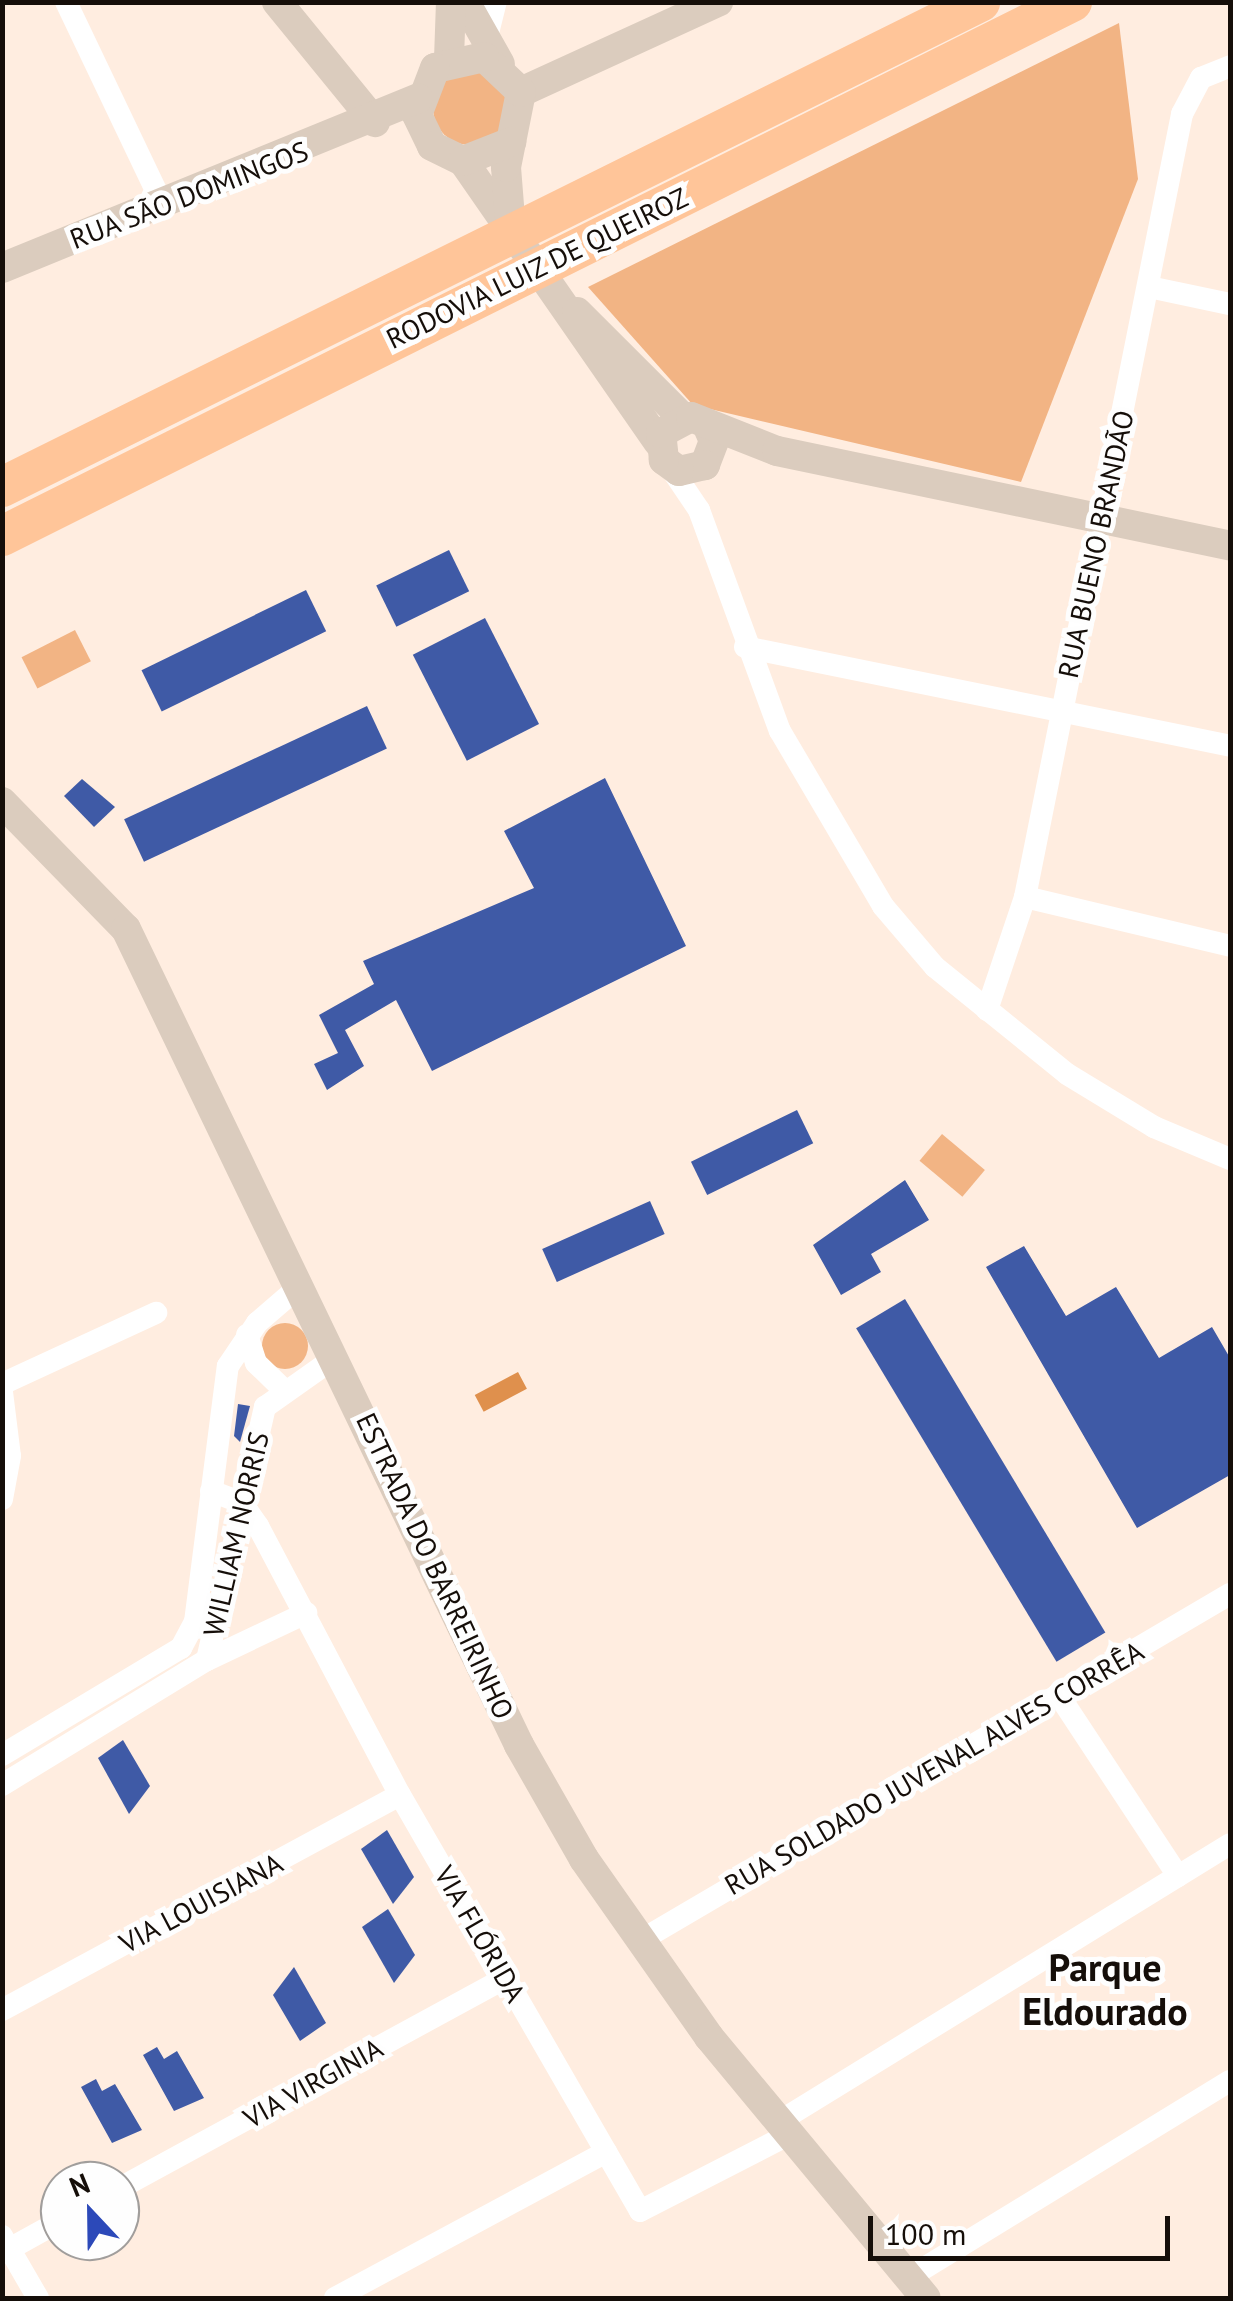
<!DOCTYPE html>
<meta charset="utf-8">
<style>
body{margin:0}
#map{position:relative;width:1233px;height:2301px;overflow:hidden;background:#ffede0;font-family:"PT Sans",sans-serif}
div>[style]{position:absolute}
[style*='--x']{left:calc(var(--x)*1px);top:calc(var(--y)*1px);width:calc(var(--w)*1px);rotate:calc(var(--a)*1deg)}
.green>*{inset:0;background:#f2b484;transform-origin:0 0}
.round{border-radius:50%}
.water>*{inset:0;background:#df904d;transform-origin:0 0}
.building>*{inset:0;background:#3f5aa6;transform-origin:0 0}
.street>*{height:22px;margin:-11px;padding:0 11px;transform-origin:11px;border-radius:11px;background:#fff}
.secondary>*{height:30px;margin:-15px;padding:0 15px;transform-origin:15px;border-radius:15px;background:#dbccbe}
.highway>*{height:40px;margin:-20px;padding:0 20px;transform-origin:20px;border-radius:20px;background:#ffc599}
span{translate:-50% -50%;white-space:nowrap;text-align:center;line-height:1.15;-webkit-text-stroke:10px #fefefe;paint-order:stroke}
.street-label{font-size:28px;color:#150e09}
.district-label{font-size:38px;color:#150e09;font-weight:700}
.frame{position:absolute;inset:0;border:5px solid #150e09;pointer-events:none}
.north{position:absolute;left:40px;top:2161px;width:100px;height:100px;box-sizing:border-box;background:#fefefe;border:2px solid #a19e9c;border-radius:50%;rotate:338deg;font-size:28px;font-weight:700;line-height:40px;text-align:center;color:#150e09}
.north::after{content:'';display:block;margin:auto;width:35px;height:45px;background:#2c49b9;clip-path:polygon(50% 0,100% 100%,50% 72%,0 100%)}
.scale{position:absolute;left:868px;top:2216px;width:302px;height:45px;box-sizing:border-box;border:5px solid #150e09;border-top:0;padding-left:12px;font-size:30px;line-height:35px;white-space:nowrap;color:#150e09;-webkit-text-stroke:8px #fefefe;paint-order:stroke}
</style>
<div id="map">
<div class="green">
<i style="clip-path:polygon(1119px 23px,1138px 179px,1021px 482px,693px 405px,588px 287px)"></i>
<i class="round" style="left:433px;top:71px;width:74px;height:74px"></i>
<i style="left:75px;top:630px;width:35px;height:60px;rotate:63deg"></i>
<i style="left:942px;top:1134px;width:56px;height:35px;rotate:40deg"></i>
<i class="round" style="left:262px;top:1323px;width:46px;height:46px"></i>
</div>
<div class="water">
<i style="left:518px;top:1372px;width:19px;height:49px;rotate:62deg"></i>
</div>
<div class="building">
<i style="left:449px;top:550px;width:46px;height:81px;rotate:64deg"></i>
<i style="left:306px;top:590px;width:46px;height:183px;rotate:64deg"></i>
<i style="left:485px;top:618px;width:119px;height:81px;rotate:63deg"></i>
<i style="left:367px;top:706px;width:47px;height:268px;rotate:65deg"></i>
<i style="clip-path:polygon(605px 778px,686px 946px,432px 1071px,396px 1000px,345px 1030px,364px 1066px,327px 1090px,314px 1064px,338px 1053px,319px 1015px,374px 984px,363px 961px,534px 888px,504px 831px)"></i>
<i style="clip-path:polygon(82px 779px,115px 807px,94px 827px,64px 796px)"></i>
<i style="left:797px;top:1110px;width:37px;height:118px;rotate:64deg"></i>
<i style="clip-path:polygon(905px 1180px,929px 1220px,871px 1254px,881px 1272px,841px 1295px,813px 1245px)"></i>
<i style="left:650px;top:1201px;width:36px;height:118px;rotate:66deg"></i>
<i style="clip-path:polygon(1024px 1246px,1066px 1316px,1116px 1287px,1159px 1358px,1212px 1327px,1230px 1358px,1230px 1475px,1137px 1528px,986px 1267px)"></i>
<i style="left:905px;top:1299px;width:389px;height:57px;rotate:59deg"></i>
<i style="clip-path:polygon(238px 1404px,250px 1406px,240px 1442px,234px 1436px)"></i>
<i style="clip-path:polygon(123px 1740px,150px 1786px,129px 1814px,98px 1758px)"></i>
<i style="clip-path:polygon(387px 1830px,414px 1877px,393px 1904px,361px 1849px)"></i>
<i style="clip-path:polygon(388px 1909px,415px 1955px,394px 1983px,362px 1927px)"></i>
<i style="clip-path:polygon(294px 1967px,326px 2023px,300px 2041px,273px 1995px)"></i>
<i style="clip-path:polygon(157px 2047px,164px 2059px,177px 2051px,204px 2098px,174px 2111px,143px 2055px)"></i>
<i style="clip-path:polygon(96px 2079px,102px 2091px,115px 2084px,142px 2130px,112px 2143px,81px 2087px)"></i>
</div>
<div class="street">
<i style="--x:66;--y:2;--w:225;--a:64.5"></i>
<i style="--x:487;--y:37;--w:36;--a:-76"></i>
<i style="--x:1149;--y:287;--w:83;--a:11.9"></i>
<i style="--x:670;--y:467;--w:52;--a:56"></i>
<i style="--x:699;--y:510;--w:235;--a:69.9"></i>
<i style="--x:780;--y:731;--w:203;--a:59.5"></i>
<i style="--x:883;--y:906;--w:80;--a:49.6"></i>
<i style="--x:935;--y:967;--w:170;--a:39"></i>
<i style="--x:1067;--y:1074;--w:102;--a:31.3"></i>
<i style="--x:1154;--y:1127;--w:82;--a:22.8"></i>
<i style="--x:745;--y:647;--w:495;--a:11.5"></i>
<i style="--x:1025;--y:897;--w:211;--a:13.4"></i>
<i style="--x:987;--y:1010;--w:119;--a:-71.4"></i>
<i style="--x:1025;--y:897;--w:799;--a:-78.66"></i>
<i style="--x:1182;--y:114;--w:41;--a:-62.2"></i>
<i style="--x:1201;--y:78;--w:31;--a:-22"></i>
<i style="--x:247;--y:1335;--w:29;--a:72"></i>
<i style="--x:256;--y:1363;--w:36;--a:44"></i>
<i style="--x:2;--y:1384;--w:170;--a:-24.8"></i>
<i style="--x:2;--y:1392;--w:64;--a:82.9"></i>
<i style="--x:10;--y:1456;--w:44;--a:100.5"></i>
<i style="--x:211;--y:1491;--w:33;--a:21"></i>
<i style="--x:242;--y:1503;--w:28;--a:55"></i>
<i style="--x:258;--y:1526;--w:304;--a:62.2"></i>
<i style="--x:400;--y:1795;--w:480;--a:60"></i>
<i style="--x:640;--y:2211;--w:169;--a:-27.2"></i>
<i style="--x:207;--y:1660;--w:110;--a:-25.4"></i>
<i style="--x:1058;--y:1694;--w:218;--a:56.6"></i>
<i style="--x:2;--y:1755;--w:209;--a:-30.9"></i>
<i style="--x:181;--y:1648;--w:30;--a:-62"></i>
<i style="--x:195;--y:1622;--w:258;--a:-82.7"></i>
<i style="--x:228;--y:1366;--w:52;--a:-56"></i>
<i style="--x:257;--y:1323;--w:58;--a:-40.8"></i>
<i style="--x:2;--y:1785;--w:240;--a:-31.4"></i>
<i style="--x:207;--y:1660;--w:260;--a:-77.1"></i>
<i style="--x:265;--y:1407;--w:87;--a:-35.2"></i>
<i style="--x:638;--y:1942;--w:687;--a:-30.45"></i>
<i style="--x:2;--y:2010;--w:452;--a:-28.4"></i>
<i style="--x:780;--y:2121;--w:528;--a:-31.61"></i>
<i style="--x:120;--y:2188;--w:439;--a:-28.6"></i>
<i style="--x:2;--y:2236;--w:72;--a:59.9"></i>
<i style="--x:2;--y:2253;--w:66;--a:-28.9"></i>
<i style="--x:908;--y:2278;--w:377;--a:-31.5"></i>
<i style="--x:335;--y:2298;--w:308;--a:-28.3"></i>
</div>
<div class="secondary">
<i style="--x:277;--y:2;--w:155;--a:50.8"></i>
<i style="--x:465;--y:2;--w:71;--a:60.6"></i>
<i style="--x:449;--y:59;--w:57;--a:-88"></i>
<i style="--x:521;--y:92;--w:217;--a:-24.6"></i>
<i style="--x:463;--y:161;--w:342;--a:55.2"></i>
<i style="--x:510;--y:218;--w:51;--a:-94.5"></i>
<i style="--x:506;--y:167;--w:76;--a:-78.7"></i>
<i style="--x:521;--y:92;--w:51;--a:-136.6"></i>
<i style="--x:484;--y:57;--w:50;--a:167.3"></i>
<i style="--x:435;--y:68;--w:50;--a:111"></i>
<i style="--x:417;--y:115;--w:34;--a:64"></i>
<i style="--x:432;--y:146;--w:34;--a:26"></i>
<i style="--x:463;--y:161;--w:52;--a:-21.6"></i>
<i style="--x:2;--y:268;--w:449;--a:-22.2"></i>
<i style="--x:577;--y:312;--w:148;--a:45"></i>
<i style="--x:707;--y:425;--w:17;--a:66"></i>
<i style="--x:714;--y:441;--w:26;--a:111"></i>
<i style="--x:705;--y:465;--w:27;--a:167"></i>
<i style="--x:679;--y:471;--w:19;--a:-144"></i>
<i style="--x:664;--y:460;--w:27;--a:-96"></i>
<i style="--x:661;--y:433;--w:34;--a:-28"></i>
<i style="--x:691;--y:417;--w:92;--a:21.6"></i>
<i style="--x:777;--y:451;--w:463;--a:11.8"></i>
<i style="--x:2;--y:802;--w:177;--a:45.7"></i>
<i style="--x:126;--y:929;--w:906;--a:64.28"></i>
<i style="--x:519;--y:1745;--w:131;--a:60.3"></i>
<i style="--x:584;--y:1859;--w:218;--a:54.9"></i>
<i style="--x:709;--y:2037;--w:339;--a:50.3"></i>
</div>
<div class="highway">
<i style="--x:2;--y:487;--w:1092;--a:-26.38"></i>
<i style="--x:2;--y:536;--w:1196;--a:-26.52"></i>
</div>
<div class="street-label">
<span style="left:189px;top:195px;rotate:-21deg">RUA SÃO DOMINGOS</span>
<span style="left:537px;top:268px;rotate:-26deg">RODOVIA LUIZ DE QUEIROZ</span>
<span style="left:1096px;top:544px;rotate:-78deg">RUA BUENO BRANDÃO</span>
<span style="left:236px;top:1534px;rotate:-77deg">WILLIAM NORRIS</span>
<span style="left:435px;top:1566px;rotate:65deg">ESTRADA DO BARREIRINHO</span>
<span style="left:934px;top:1768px;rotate:-30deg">RUA SOLDADO JUVENAL ALVES CORRÊA</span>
<span style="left:201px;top:1903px;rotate:-28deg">VIA LOUISIANA</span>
<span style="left:480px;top:1934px;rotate:60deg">VIA FLÓRIDA</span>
<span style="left:313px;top:2083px;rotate:-29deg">VIA VIRGINIA</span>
</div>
<div class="district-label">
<span style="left:1105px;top:1989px">Parque<br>Eldourado</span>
</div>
<div class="frame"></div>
<div class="north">N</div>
<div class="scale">100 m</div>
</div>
